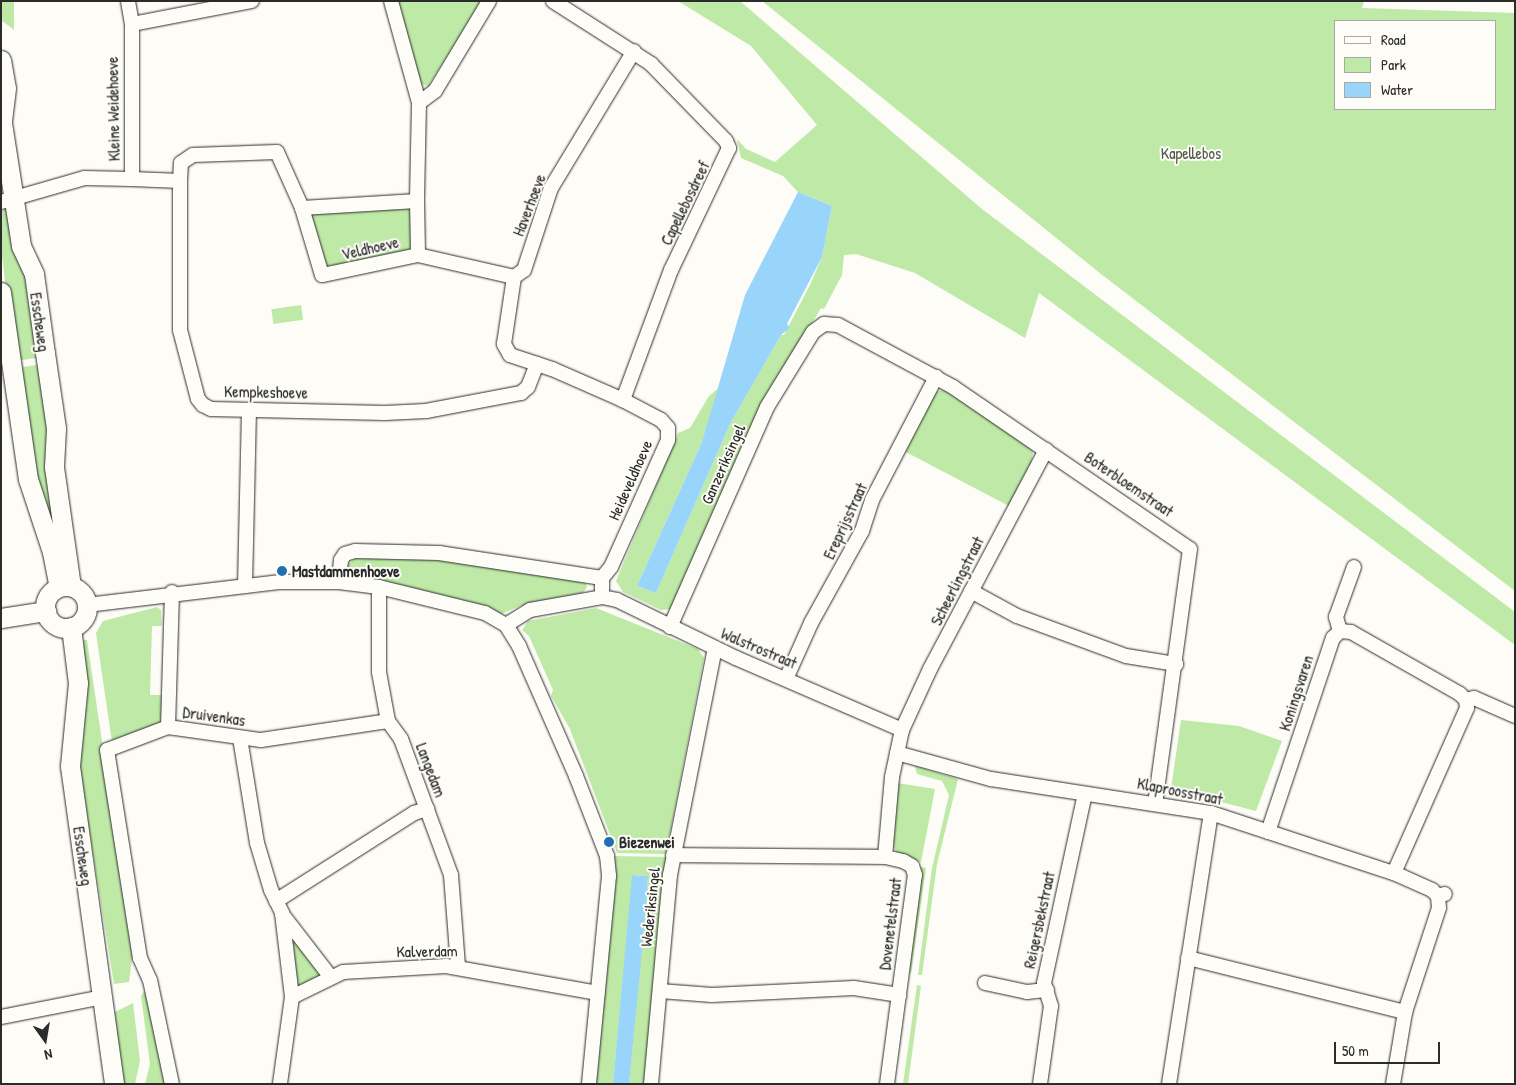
<!DOCTYPE html>
<style>
body{margin:0}
#map{position:relative;width:1516px;height:1085px;overflow:hidden;background:#fdfcf7;font-family:"Patrick Hand",sans-serif}
div>[style]{position:absolute}
[style*='--x']{left:calc(var(--x)*1px);top:calc(var(--y)*1px);width:calc(var(--w)*1px);rotate:calc(var(--a)*1deg)}
.green>*{inset:0;background:#bee9a6;transform-origin:0 0}
.water>*{inset:0;background:#99d5fa}
.roads{filter:drop-shadow(0 0 1px #2b2b2b) drop-shadow(0 0 1px #2b2b2b)}
.street>*{height:14px;margin:-7px;padding:0 7px;transform-origin:7px;border-radius:7px;background:#fdfcf7}
.secondary>*{height:19px;margin:-9.5px;padding:0 9.5px;transform-origin:9.5px;border-radius:9.5px;background:#fdfcf7}
.secondary>.ring{margin:-9.5px;padding:0;box-sizing:content-box;background:none;border:19px solid #fdfcf7;border-radius:50%}
.dots>*{width:14px;height:14px;translate:-50% -50%;box-sizing:border-box;border:2px solid #fdfcf7;border-radius:50%}
span{translate:-50% -50%;white-space:nowrap;text-align:center;line-height:1.15;-webkit-text-stroke:4px #fdfcf7;paint-order:stroke}
.street-label{font-size:16px;color:#2b2b2b}
.park-label{font-size:16px;color:#505a4a}
.poi-label{font-size:16px;color:#2b2b2b;font-weight:700}
.left{translate:0 -50%;text-align:left}
.frame{position:absolute;inset:0;border:2px solid #2b2b2b;pointer-events:none}
.legend{position:absolute;left:1334px;top:20px;width:162px;height:90px;box-sizing:border-box;background:#fdfcf7;border:1px solid #a9a8a5;margin:0;padding:6px 9px;list-style:none;font-size:15px;color:#2b2b2b}
.legend li{display:flex;align-items:center;gap:10px;height:25px}
.legend b{width:25px;border:1px solid #a9a8a5}
.north{position:absolute;left:20px;top:1015px;width:50px;height:50px;-webkit-text-stroke:4px #fdfcf7;paint-order:stroke;rotate:167deg;font-size:14px;font-weight:700;line-height:20px;text-align:center;color:#2b2b2b}
.north::after{content:'';display:block;margin:auto;width:18px;height:22px;background:#2b2b2b;clip-path:polygon(50% 0,100% 100%,50% 72%,0 100%)}
.scale{position:absolute;left:1334px;top:1042px;width:106px;height:22px;box-sizing:border-box;border:2px solid #2b2b2b;border-top:0;padding-left:6px;font-size:15px;line-height:18px;white-space:nowrap;color:#2b2b2b;-webkit-text-stroke:4px #fdfcf7;paint-order:stroke}
</style>
<div id="map">
<div class="green">
<i style="clip-path:polygon(1px 1px,14px 1px,14px 30px,1px 20px)"></i>
<i style="clip-path:polygon(397px 1px,483px 1px,428px 86px,418px 83px)"></i>
<i style="clip-path:polygon(678px 1px,740px 1px,982px 209px,1515px 612px,1515px 645px,1039px 293px,1025px 338px,915px 273px,856px 254px,844px 255px,842px 275px,824px 309px,821px 308px,811px 325px,671px 609px,661px 610px,623px 592px,616px 581px,678px 433px,690px 428px,709px 396px,721px 386px,702px 442px,637px 586px,656px 593px,730px 424px,781px 335px,784px 335px,810px 285px,822px 257px,832px 206px,798px 192px,783px 176px,741px 158px,737px 139px,746px 149px,775px 162px,817px 125px,751px 46px)"></i>
<i style="clip-path:polygon(evenodd,762px 1px,1364px 1px,1362px 8px,1515px 13px,1515px 591px,1101px 274px,762px 1px,1335px 21px,1495px 21px,1495px 109px,1335px 109px,1335px 21px)"></i>
<i style="clip-path:polygon(413px 205px,412px 245px,409px 251px,326px 268px,308px 211px)"></i>
<i style="clip-path:polygon(8px 208px,31px 274px,43px 357px,15px 361px,1px 248px,1px 212px)"></i>
<i style="left:301px;top:305px;width:15px;height:30px;rotate:82deg"></i>
<i style="clip-path:polygon(43px 364px,61px 538px,45px 524px,16px 368px)"></i>
<i style="clip-path:polygon(945px 389px,1033px 450px,1031px 466px,1009px 506px,904px 451px,936px 392px)"></i>
<i style="clip-path:polygon(356px 557px,438px 559px,585px 581px,587px 587px,582px 594px,520px 606px,501px 614px,352px 577px,347px 566px)"></i>
<i style="clip-path:polygon(157px 607px,161px 610px,162px 626px,152px 626px,150px 695px,163px 695px,162px 719px,161px 723px,112px 742px,96px 633px,103px 621px)"></i>
<i style="clip-path:polygon(596px 608px,698px 649px,704px 658px,666px 854px,617px 853px,570px 729px,551px 696px,553px 690px,529px 636px,522px 630px,528px 621px)"></i>
<i style="clip-path:polygon(83px 640px,87px 640px,133px 950px,129px 982px,114px 984px,79px 767px,87px 690px)"></i>
<i style="clip-path:polygon(1181px 720px,1239px 726px,1282px 741px,1256px 811px,1171px 789px)"></i>
<i style="clip-path:polygon(915px 766px,958px 779px,937px 864px,922px 975px,918px 975px,932px 868px,949px 795px,942px 781px,917px 774px)"></i>
<i style="clip-path:polygon(897px 783px,935px 789px,921px 862px,898px 854px,892px 845px)"></i>
<i style="clip-path:polygon(614px 856px,668px 857px,646px 1084px,629px 1084px,648px 876px,633px 875px,613px 1084px,595px 1084px)"></i>
<i style="clip-path:polygon(921px 867px,926px 868px,911px 973px,907px 972px)"></i>
<i style="clip-path:polygon(296px 941px,322px 977px,296px 990px,291px 944px)"></i>
<i style="clip-path:polygon(917px 985px,921px 986px,908px 1084px,903px 1084px)"></i>
<i style="clip-path:polygon(147px 988px,166px 1084px,145px 1084px,150px 1064px,141px 996px)"></i>
<i style="clip-path:polygon(133px 1003px,140px 1061px,135px 1084px,122px 1084px,115px 1012px)"></i>
</div>
<div class="water">
<i style="clip-path:polygon(798px 192px,832px 206px,822px 257px,787px 324px,790px 328px,781px 335px,730px 424px,656px 593px,637px 586px,702px 442px,745px 295px)"></i>
<i style="clip-path:polygon(632px 875px,648px 876px,640px 972px,629px 1084px,613px 1084px)"></i>
</div>
<div class="roads">
<div class="street">
<i style="--x:391;--y:1;--w:106;--a:74.6"></i>
<i style="--x:419;--y:103;--w:98;--a:91.2"></i>
<i style="--x:553;--y:1;--w:117;--a:32.7"></i>
<i style="--x:651;--y:64;--w:107;--a:45.8"></i>
<i style="--x:726;--y:141;--w:8;--a:67"></i>
<i style="--x:729;--y:148;--w:135;--a:115.4"></i>
<i style="--x:671;--y:270;--w:139;--a:110.3"></i>
<i style="--x:132;--y:24;--w:122;--a:-10.9"></i>
<i style="--x:419;--y:103;--w:20;--a:-37"></i>
<i style="--x:435;--y:91;--w:105;--a:-59"></i>
<i style="--x:132;--y:179;--w:48;--a:2.4"></i>
<i style="--x:180;--y:181;--w:18;--a:-87"></i>
<i style="--x:181;--y:163;--w:14;--a:-34"></i>
<i style="--x:193;--y:155;--w:84;--a:-2"></i>
<i style="--x:277;--y:152;--w:61;--a:65.9"></i>
<i style="--x:302;--y:208;--w:115;--a:-3.5"></i>
<i style="--x:417;--y:201;--w:54;--a:88.9"></i>
<i style="--x:418;--y:255;--w:98;--a:168.2"></i>
<i style="--x:322;--y:275;--w:70;--a:-106.6"></i>
<i style="--x:180;--y:181;--w:149;--a:90"></i>
<i style="--x:180;--y:330;--w:71;--a:75.4"></i>
<i style="--x:198;--y:399;--w:8;--a:50"></i>
<i style="--x:203;--y:405;--w:9;--a:27"></i>
<i style="--x:211;--y:409;--w:174;--a:1.3"></i>
<i style="--x:385;--y:413;--w:41;--a:-2.8"></i>
<i style="--x:426;--y:411;--w:97;--a:-10.7"></i>
<i style="--x:521;--y:393;--w:9;--a:-41"></i>
<i style="--x:528;--y:387;--w:25;--a:-69"></i>
<i style="--x:1;--y:202;--w:86;--a:-16.1"></i>
<i style="--x:84;--y:178;--w:48;--a:1.2"></i>
<i style="--x:132;--y:179;--w:155;--a:-90"></i>
<i style="--x:132;--y:24;--w:23;--a:-100"></i>
<i style="--x:418;--y:255;--w:98;--a:12.9"></i>
<i style="--x:339;--y:582;--w:22;--a:-85"></i>
<i style="--x:341;--y:560;--w:7;--a:-56"></i>
<i style="--x:345;--y:554;--w:10;--a:-17"></i>
<i style="--x:355;--y:551;--w:84;--a:1.4"></i>
<i style="--x:439;--y:553;--w:165;--a:8.7"></i>
<i style="--x:245;--y:586;--w:176;--a:-88.7"></i>
<i style="--x:379;--y:587;--w:85;--a:90"></i>
<i style="--x:379;--y:672;--w:50;--a:79.6"></i>
<i style="--x:388;--y:721;--w:22;--a:54"></i>
<i style="--x:401;--y:739;--w:145;--a:69.8"></i>
<i style="--x:451;--y:875;--w:92;--a:85.6"></i>
<i style="--x:971;--y:591;--w:52;--a:28.5"></i>
<i style="--x:1017;--y:616;--w:116;--a:20.2"></i>
<i style="--x:1126;--y:656;--w:51;--a:9.1"></i>
<i style="--x:172;--y:592;--w:135;--a:91.7"></i>
<i style="--x:168;--y:727;--w:94;--a:8"></i>
<i style="--x:261;--y:740;--w:128;--a:-8.5"></i>
<i style="--x:602;--y:597;--w:19;--a:-90"></i>
<i style="--x:602;--y:578;--w:14;--a:-51"></i>
<i style="--x:611;--y:567;--w:139;--a:-65.8"></i>
<i style="--x:668;--y:440;--w:12;--a:-90"></i>
<i style="--x:668;--y:428;--w:11;--a:-131"></i>
<i style="--x:661;--y:420;--w:43;--a:-152.2"></i>
<i style="--x:623;--y:400;--w:77;--a:-156.4"></i>
<i style="--x:552;--y:369;--w:44;--a:-161.6"></i>
<i style="--x:510;--y:355;--w:13;--a:-119"></i>
<i style="--x:504;--y:344;--w:68;--a:-81.5"></i>
<i style="--x:514;--y:277;--w:12;--a:-35"></i>
<i style="--x:524;--y:270;--w:86;--a:-71.8"></i>
<i style="--x:551;--y:188;--w:160;--a:-58.8"></i>
<i style="--x:87;--y:605;--w:195;--a:-6.8"></i>
<i style="--x:281;--y:582;--w:58;--a:0"></i>
<i style="--x:339;--y:582;--w:40;--a:7.1"></i>
<i style="--x:379;--y:587;--w:109;--a:13.8"></i>
<i style="--x:485;--y:613;--w:24;--a:30"></i>
<i style="--x:506;--y:625;--w:25;--a:58"></i>
<i style="--x:519;--y:646;--w:142;--a:66.3"></i>
<i style="--x:576;--y:776;--w:86;--a:68.8"></i>
<i style="--x:607;--y:856;--w:20;--a:84"></i>
<i style="--x:609;--y:876;--w:209;--a:95.5"></i>
<i style="--x:506;--y:625;--w:28;--a:-32"></i>
<i style="--x:530;--y:610;--w:73;--a:-10.2"></i>
<i style="--x:602;--y:597;--w:15;--a:11"></i>
<i style="--x:617;--y:600;--w:132;--a:26"></i>
<i style="--x:736;--y:658;--w:181;--a:23.4"></i>
<i style="--x:670;--y:627;--w:240;--a:-66.2"></i>
<i style="--x:767;--y:407;--w:88;--a:-58.5"></i>
<i style="--x:813;--y:332;--w:14;--a:-36"></i>
<i style="--x:824;--y:324;--w:14;--a:4"></i>
<i style="--x:838;--y:325;--w:131;--a:28.3"></i>
<i style="--x:953;--y:387;--w:287;--a:34.4"></i>
<i style="--x:1190;--y:549;--w:257;--a:97.8"></i>
<i style="--x:1340;--y:631;--w:11;--a:5"></i>
<i style="--x:1351;--y:632;--w:125;--a:29.6"></i>
<i style="--x:1460;--y:694;--w:8;--a:45"></i>
<i style="--x:1466;--y:700;--w:8;--a:83"></i>
<i style="--x:1467;--y:708;--w:180;--a:113.9"></i>
<i style="--x:1340;--y:631;--w:15;--a:-106"></i>
<i style="--x:1336;--y:617;--w:53;--a:-70.2"></i>
<i style="--x:786;--y:679;--w:61;--a:-65.9"></i>
<i style="--x:811;--y:623;--w:105;--a:-61"></i>
<i style="--x:862;--y:531;--w:33;--a:-72"></i>
<i style="--x:872;--y:500;--w:139;--a:-62.5"></i>
<i style="--x:1466;--y:700;--w:8;--a:-14"></i>
<i style="--x:1474;--y:698;--w:45;--a:23.7"></i>
<i style="--x:168;--y:727;--w:65;--a:159.3"></i>
<i style="--x:107;--y:750;--w:211;--a:81"></i>
<i style="--x:140;--y:958;--w:24;--a:66"></i>
<i style="--x:150;--y:980;--w:106;--a:78.1"></i>
<i style="--x:240;--y:738;--w:106;--a:80.8"></i>
<i style="--x:257;--y:843;--w:49;--a:73.4"></i>
<i style="--x:271;--y:890;--w:25;--a:64"></i>
<i style="--x:282;--y:913;--w:85;--a:83.2"></i>
<i style="--x:292;--y:997;--w:88;--a:97.9"></i>
<i style="--x:897;--y:753;--w:98;--a:15.5"></i>
<i style="--x:991;--y:779;--w:223;--a:8.8"></i>
<i style="--x:1211;--y:813;--w:193;--a:18.2"></i>
<i style="--x:1394;--y:873;--w:42;--a:24.1"></i>
<i style="--x:1432;--y:890;--w:8;--a:45"></i>
<i style="--x:1438;--y:896;--w:7;--a:-16"></i>
<i style="--x:1268;--y:832;--w:205;--a:-71.5"></i>
<i style="--x:1333;--y:638;--w:10;--a:-45"></i>
<i style="--x:673;--y:855;--w:212;--a:0.5"></i>
<i style="--x:276;--y:901;--w:164;--a:-32.5"></i>
<i style="--x:414;--y:813;--w:14;--a:-17"></i>
<i style="--x:282;--y:914;--w:78;--a:52.3"></i>
<i style="--x:1188;--y:958;--w:224;--a:14"></i>
<i style="--x:985;--y:983;--w:43;--a:12.1"></i>
<i style="--x:1027;--y:992;--w:20;--a:-6"></i>
<i style="--x:660;--y:991;--w:52;--a:4.4"></i>
<i style="--x:712;--y:995;--w:142;--a:-2.8"></i>
<i style="--x:854;--y:988;--w:46;--a:8.8"></i>
<i style="--x:292;--y:997;--w:57;--a:-26.1"></i>
<i style="--x:343;--y:972;--w:103;--a:-3.3"></i>
<i style="--x:446;--y:966;--w:154;--a:10.1"></i>
<i style="--x:1;--y:1017;--w:104;--a:-11.1"></i>
<i style="--x:651;--y:1084;--w:210;--a:-84.8"></i>
<i style="--x:670;--y:875;--w:231;--a:-78.8"></i>
<i style="--x:887;--y:1084;--w:211;--a:-82.4"></i>
<i style="--x:915;--y:875;--w:9;--a:-108"></i>
<i style="--x:912;--y:866;--w:10;--a:-151"></i>
<i style="--x:903;--y:861;--w:18;--a:-167"></i>
<i style="--x:885;--y:857;--w:80;--a:-85"></i>
<i style="--x:892;--y:777;--w:48;--a:-78"></i>
<i style="--x:902;--y:730;--w:67;--a:-65.3"></i>
<i style="--x:930;--y:669;--w:248;--a:-62.1"></i>
<i style="--x:1040;--y:1084;--w:79;--a:-82"></i>
<i style="--x:1051;--y:1006;--w:24;--a:-107"></i>
<i style="--x:1044;--y:983;--w:193;--a:-77.8"></i>
<i style="--x:1169;--y:1084;--w:274;--a:-81.2"></i>
<i style="--x:1393;--y:1084;--w:73;--a:-80.5"></i>
<i style="--x:1405;--y:1012;--w:109;--a:-71.9"></i>
<i style="--x:1439;--y:908;--w:12;--a:-95"></i>
</div>
<div class="secondary">
<i style="--x:1;--y:60;--w:28;--a:80"></i>
<i style="--x:6;--y:88;--w:35;--a:97"></i>
<i style="--x:2;--y:123;--w:124;--a:81.2"></i>
<i style="--x:21;--y:246;--w:31;--a:65"></i>
<i style="--x:34;--y:274;--w:80;--a:82.1"></i>
<i style="--x:45;--y:353;--w:76;--a:81.7"></i>
<i style="--x:56;--y:428;--w:39;--a:93"></i>
<i style="--x:54;--y:467;--w:120;--a:81.9"></i>
<i style="--x:1;--y:292;--w:189;--a:81.8"></i>
<i style="--x:28;--y:479;--w:77;--a:71.8"></i>
<i style="--x:52;--y:552;--w:33;--a:79"></i>
<i class="ring" style="left:45px;top:586px;width:23px;height:23px"></i>
<i style="--x:1;--y:618;--w:46;--a:-8.8"></i>
<i style="--x:71;--y:627;--w:56;--a:82.9"></i>
<i style="--x:78;--y:683;--w:83;--a:95.5"></i>
<i style="--x:70;--y:766;--w:321;--a:82.1"></i>
</div>
</div>
<div class="dots">
<i style="left:282px;top:571px;background:#1f6fb2"></i>
<i style="left:609px;top:842px;background:#1f6fb2"></i>
</div>
<div class="street-label">
<span style="left:113px;top:109px;rotate:-91deg">Kleine Weidehoeve</span>
<span style="left:685px;top:203px;rotate:-64deg">Capellebosdreef</span>
<span style="left:529px;top:205px;rotate:-69deg">Haverhoeve</span>
<span style="left:370px;top:248px;rotate:-13deg">Veldhoeve</span>
<span style="left:40px;top:322px;rotate:82deg">Esscheweg</span>
<span style="left:266px;top:392px;rotate:1deg">Kempkeshoeve</span>
<span style="left:723px;top:464px;rotate:-66deg">Ganzeriksingel</span>
<span style="left:630px;top:480px;rotate:-66deg">Heideveldhoeve</span>
<span style="left:1129px;top:484px;rotate:34deg">Boterbloemstraat</span>
<span style="left:845px;top:521px;rotate:-65deg">Ereprijsstraat</span>
<span style="left:957px;top:581px;rotate:-63deg">Scheerlingstraat</span>
<span style="left:759px;top:648px;rotate:23deg">Walstrostraat</span>
<span style="left:1296px;top:693px;rotate:-72deg">Koningsvaren</span>
<span style="left:214px;top:716px;rotate:8deg">Druivenkas</span>
<span style="left:431px;top:770px;rotate:69deg">Langedam</span>
<span style="left:1180px;top:791px;rotate:11deg">Klaproosstraat</span>
<span style="left:83px;top:856px;rotate:82deg">Esscheweg</span>
<span style="left:650px;top:907px;rotate:-84deg">Wederiksingel</span>
<span style="left:1039px;top:920px;rotate:-78deg">Reigersbekstraat</span>
<span style="left:890px;top:924px;rotate:-83deg">Dovenetelstraat</span>
<span style="left:427px;top:951px;rotate:-1deg">Kalverdam</span>
</div>
<div class="park-label">
<span style="left:1191px;top:153px">Kapellebos</span>
</div>
<div class="poi-label">
<span class="left" style="left:292px;top:571px">Mastdammenhoeve</span>
<span class="left" style="left:619px;top:842px">Biezenwei</span>
</div>
<div class="frame"></div>
<ul class="legend">
<li><b style="height:6px;background:#fdfcf7"></b>Road</li>
<li><b style="height:14px;background:#bee9a6"></b>Park</li>
<li><b style="height:14px;background:#99d5fa"></b>Water</li>
</ul>
<div class="north">N</div>
<div class="scale">50 m</div>
</div>
